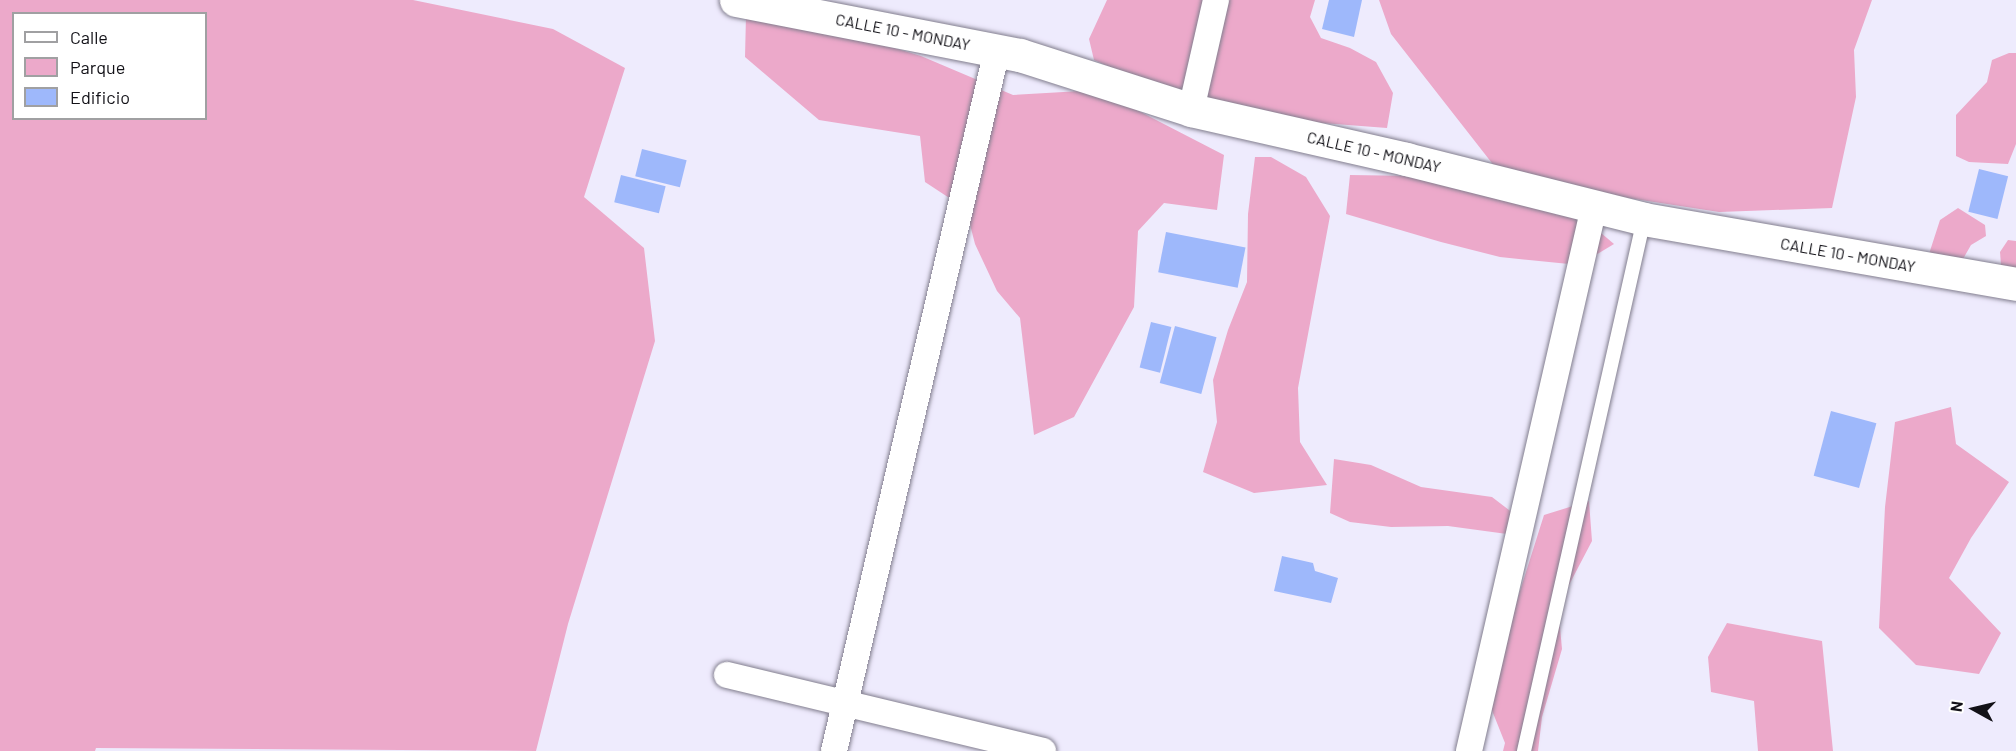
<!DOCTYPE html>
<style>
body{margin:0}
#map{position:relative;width:2016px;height:751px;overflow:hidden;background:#eeebfd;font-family:Barlow,sans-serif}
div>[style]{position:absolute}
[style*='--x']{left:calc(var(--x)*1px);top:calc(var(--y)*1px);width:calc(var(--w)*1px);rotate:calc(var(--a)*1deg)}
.green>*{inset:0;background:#eca9ca}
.building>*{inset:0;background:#9eb8fb;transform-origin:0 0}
.roads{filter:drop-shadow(0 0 2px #827e8e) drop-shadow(0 0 2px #827e8e)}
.lane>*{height:14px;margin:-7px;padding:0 7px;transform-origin:7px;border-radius:7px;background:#fff}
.street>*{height:26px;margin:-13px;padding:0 13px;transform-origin:13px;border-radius:13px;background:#fff}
.secondary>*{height:33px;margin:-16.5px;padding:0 16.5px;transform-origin:16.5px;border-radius:16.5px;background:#fff}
span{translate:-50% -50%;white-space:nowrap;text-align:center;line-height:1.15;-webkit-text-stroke:4.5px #fff;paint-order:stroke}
.street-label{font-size:16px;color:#121117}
.legend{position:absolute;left:12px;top:12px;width:195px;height:108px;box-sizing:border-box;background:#fff;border:2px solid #a0a0a2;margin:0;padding:8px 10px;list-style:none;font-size:18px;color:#121117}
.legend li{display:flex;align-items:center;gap:12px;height:30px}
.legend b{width:30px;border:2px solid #a0a0a2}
.north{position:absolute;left:1944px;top:679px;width:60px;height:60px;-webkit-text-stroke:4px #fff;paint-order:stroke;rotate:278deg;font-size:16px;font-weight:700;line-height:24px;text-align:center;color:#121117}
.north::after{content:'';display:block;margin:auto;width:21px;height:27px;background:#121117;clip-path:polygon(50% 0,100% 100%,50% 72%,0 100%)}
</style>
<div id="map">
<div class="green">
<i style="clip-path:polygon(evenodd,0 0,413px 0,553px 29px,625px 68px,584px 197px,644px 248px,655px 341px,568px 624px,536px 751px,96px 748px,95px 751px,0 751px,0 0,14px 14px,206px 14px,206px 118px,14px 118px,14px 14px)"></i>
<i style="clip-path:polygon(1107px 0,1315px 0,1310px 17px,1321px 38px,1350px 48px,1376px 62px,1393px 93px,1387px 128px,1231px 116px,1167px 92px,1094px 60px,1089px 39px)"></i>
<i style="clip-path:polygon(1379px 0,1872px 0,1854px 50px,1856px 97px,1832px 208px,1719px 212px,1615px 196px,1495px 167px,1391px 34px)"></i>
<i style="clip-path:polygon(746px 16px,821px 26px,921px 56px,1013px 95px,1098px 90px,1224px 155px,1217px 210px,1164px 203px,1138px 231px,1134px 307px,1074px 417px,1034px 435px,1020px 318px,997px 291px,975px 244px,966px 209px,925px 182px,920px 136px,819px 120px,745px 57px)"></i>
<i style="clip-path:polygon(2009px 53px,2016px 53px,2016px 144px,2008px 164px,1969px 162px,1956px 156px,1956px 115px,1987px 82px,1992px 60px)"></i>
<i style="clip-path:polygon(1255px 157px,1271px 157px,1306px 177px,1330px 216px,1298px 388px,1300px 442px,1327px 485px,1254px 493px,1203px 472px,1217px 422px,1213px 380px,1228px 330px,1247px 282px,1248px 214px)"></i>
<i style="clip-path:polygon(1350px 175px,1416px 176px,1581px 216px,1614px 244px,1579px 265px,1500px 257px,1441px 242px,1346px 214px)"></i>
<i style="clip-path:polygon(1958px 208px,1985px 225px,1986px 236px,1971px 245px,1955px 273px,1929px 254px,1940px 220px)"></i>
<i style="clip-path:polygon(2008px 240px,2016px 241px,2016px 285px,2002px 277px,2000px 252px)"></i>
<i style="clip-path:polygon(1951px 407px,1956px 444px,2009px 482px,1971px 538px,1949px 578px,2001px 633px,1979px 674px,1916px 665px,1879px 628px,1885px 507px,1895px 422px)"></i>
<i style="clip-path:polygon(1334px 459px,1371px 465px,1421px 487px,1492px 497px,1522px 520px,1507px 534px,1448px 526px,1391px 527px,1350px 522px,1330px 513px)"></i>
<i style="clip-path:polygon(1589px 501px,1592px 541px,1558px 606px,1562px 649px,1542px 717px,1538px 751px,1503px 751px,1505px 743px,1489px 703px,1519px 594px,1544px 515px)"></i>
<i style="clip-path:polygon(1727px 623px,1822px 641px,1833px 751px,1758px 751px,1754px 701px,1711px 692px,1708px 657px)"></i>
</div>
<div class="building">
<i style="clip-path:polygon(1329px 0,1362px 0,1354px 37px,1322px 29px)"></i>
<i style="left:642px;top:149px;width:46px;height:28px;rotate:14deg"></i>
<i style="left:1979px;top:169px;width:30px;height:44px;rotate:14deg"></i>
<i style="left:621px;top:175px;width:46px;height:28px;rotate:14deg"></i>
<i style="left:1166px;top:232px;width:81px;height:41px;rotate:11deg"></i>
<i style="left:1151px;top:322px;width:21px;height:47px;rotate:14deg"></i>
<i style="left:1175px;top:326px;width:43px;height:59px;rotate:15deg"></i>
<i style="left:1831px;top:411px;width:47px;height:67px;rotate:15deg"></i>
<i style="clip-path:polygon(1282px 556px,1313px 563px,1315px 571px,1338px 578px,1331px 603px,1274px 591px)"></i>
</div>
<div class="roads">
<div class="lane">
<i style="--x:1524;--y:751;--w:545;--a:-77.29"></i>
</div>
<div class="street">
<i style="--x:1191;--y:110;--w:113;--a:-77.2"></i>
<i style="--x:727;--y:675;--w:325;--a:13.5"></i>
<i style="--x:834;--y:751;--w:720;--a:-76.91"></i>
<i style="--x:1469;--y:751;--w:558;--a:-77.06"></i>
</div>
<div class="secondary">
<i style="--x:736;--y:0;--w:289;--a:11"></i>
<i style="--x:1020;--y:55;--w:180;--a:17.8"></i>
<i style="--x:1191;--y:110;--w:221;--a:12.8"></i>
<i style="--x:1406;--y:159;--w:245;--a:14.1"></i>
<i style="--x:1644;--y:219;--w:378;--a:9.9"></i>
</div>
</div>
<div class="street-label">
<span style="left:903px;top:32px;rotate:11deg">CALLE 10 - MONDAY</span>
<span style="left:1374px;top:152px;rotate:13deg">CALLE 10 - MONDAY</span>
<span style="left:1848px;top:255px;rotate:10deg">CALLE 10 - MONDAY</span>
</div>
<ul class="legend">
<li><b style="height:8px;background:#fff"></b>Calle</li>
<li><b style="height:16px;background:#eca9ca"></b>Parque</li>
<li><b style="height:16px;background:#9eb8fb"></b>Edificio</li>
</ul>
<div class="north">N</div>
</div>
